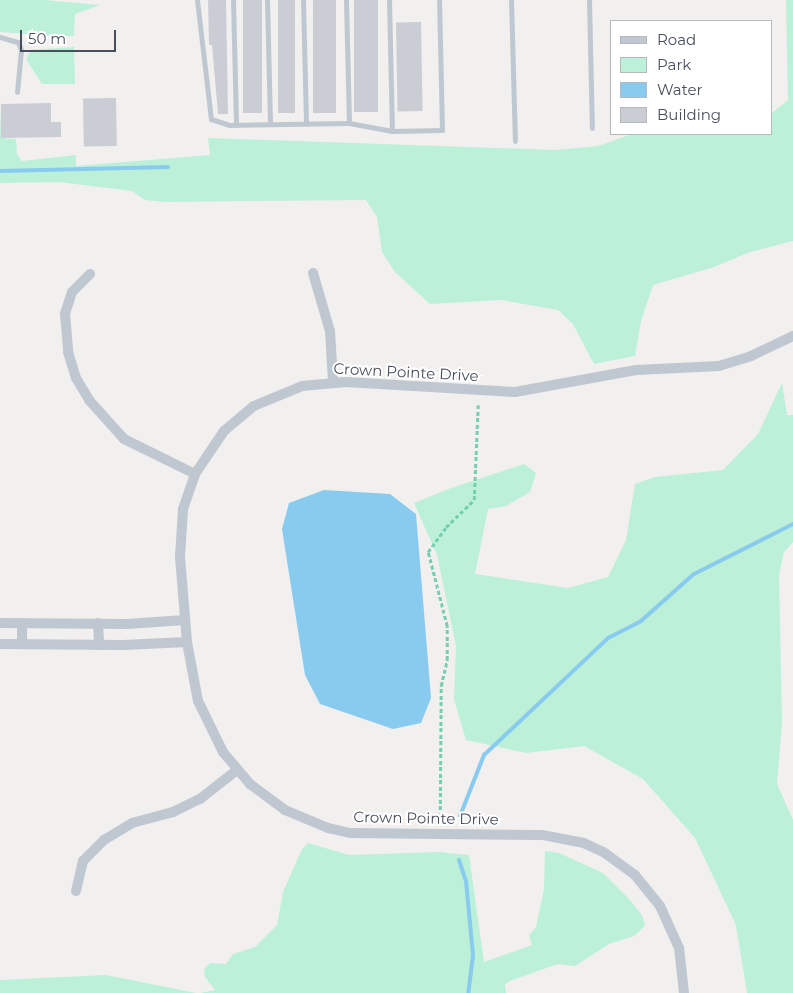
<!DOCTYPE html>
<style>
body{margin:0}
#map{position:relative;width:793px;height:993px;overflow:hidden;background:#f2efef;font-family:Montserrat,sans-serif}
div>[style]{position:absolute}
[style*='--x']{left:calc(var(--x)*1px);top:calc(var(--y)*1px);width:calc(var(--w)*1px);rotate:calc(var(--a)*1deg)}
.green>*{inset:0;background:#bcf0d8}
.water>*{inset:0;background:#88cbee}
.stream>*{height:4px;margin:-2px;padding:0 2px;transform-origin:2px;border-radius:2px;background:#88cbee}
.building>*{inset:0;background:#cbcdd5;transform-origin:0 0}
.path>*{height:2.5px;margin-top:-1.25px;transform-origin:0;background:repeating-linear-gradient(90deg,#73cfaf 0 4px,transparent 0 6.5px)}
.lane>*{height:5px;margin:-2.5px;padding:0 2.5px;transform-origin:2.5px;border-radius:2.5px;background:#bfc7d1}
.street>*{height:10px;margin:-5px;padding:0 5px;transform-origin:5px;border-radius:5px;background:#bfc7d1}
span{translate:-50% -50%;white-space:nowrap;text-align:center;line-height:1.15;-webkit-text-stroke:4px #fff;paint-order:stroke}
.street-label{font-size:15px;color:#474f5d}
.legend{position:absolute;left:610px;top:20px;width:162px;height:115px;box-sizing:border-box;background:#fff;border:1px solid #b5b9be;margin:0;padding:6px 9px;list-style:none;font-size:15px;color:#474f5d}
.legend li{display:flex;align-items:center;gap:10px;height:25px}
.legend b{width:25px;border:1px solid #b5b9be}
.scale{position:absolute;left:20px;top:30px;width:96px;height:22px;box-sizing:border-box;border:2px solid #474f5d;border-top:0;padding-left:6px;font-size:15px;line-height:18px;white-space:nowrap;color:#474f5d;-webkit-text-stroke:4px #fff;paint-order:stroke}
</style>
<div id="map">
<div class="green">
<i style="clip-path:polygon(0 0,45px 0,100px 5px,75px 14px,74px 36px,54px 36px,0 32px)"></i>
<i style="clip-path:polygon(786px 0,793px 0,793px 241px,750px 252px,714px 267px,653px 285px,641px 321px,635px 356px,594px 364px,573px 324px,558px 310px,501px 300px,430px 304px,395px 272px,382px 252px,377px 217px,366px 200px,164px 202px,145px 200px,132px 191px,59px 182px,0 183px,0 103px,1px 138px,16px 139px,17px 154px,22px 161px,76px 155px,76px 166px,210px 155px,208px 138px,555px 150px,598px 146px,632px 134px,772px 134px,772px 113px,788px 100px)"></i>
<i style="clip-path:polygon(74px 47px,75px 84px,42px 84px,26px 59px,31px 50px)"></i>
<i style="clip-path:polygon(782px 383px,787px 415px,793px 415px,793px 542px,784px 552px,779px 575px,782px 722px,777px 784px,793px 820px,793px 993px,747px 993px,736px 925px,695px 838px,643px 779px,584px 746px,526px 753px,466px 740px,454px 699px,456px 646px,437px 555px,414px 503px,451px 488px,524px 464px,536px 473px,530px 492px,506px 506px,488px 509px,475px 574px,568px 588px,608px 577px,626px 540px,635px 484px,655px 477px,723px 470px,758px 434px)"></i>
<i style="clip-path:polygon(308px 843px,349px 855px,439px 852px,469px 855px,484px 962px,532px 945px,529px 935px,536px 927px,544px 889px,545px 851px,559px 853px,603px 873px,630px 900px,642px 915px,645px 926px,634px 936px,609px 944px,575px 966px,558px 964px,512px 980px,505px 984px,506px 993px,200px 993px,215px 990px,205px 977px,204px 969px,210px 963px,226px 964px,233px 954px,255px 947px,277px 925px,283px 892px,302px 849px)"></i>
<i style="clip-path:polygon(106px 975px,196px 993px,0 993px,0 980px)"></i>
</div>
<div class="water">
<i style="clip-path:polygon(324px 490px,390px 494px,416px 514px,431px 698px,421px 723px,393px 729px,320px 704px,305px 675px,282px 529px,289px 503px)"></i>
</div>
<div class="stream">
<i style="--x:0;--y:171;--w:168;--a:-1.4"></i>
<i style="--x:460;--y:816;--w:66;--a:-68.5"></i>
<i style="--x:484;--y:755;--w:170;--a:-43.3"></i>
<i style="--x:608;--y:638;--w:37;--a:-27"></i>
<i style="--x:641;--y:621;--w:71;--a:-41.6"></i>
<i style="--x:694;--y:574;--w:111;--a:-26.8"></i>
<i style="--x:459;--y:860;--w:22;--a:72"></i>
<i style="--x:466;--y:881;--w:74;--a:84.6"></i>
<i style="--x:473;--y:955;--w:38;--a:97"></i>
</div>
<div class="building">
<i style="clip-path:polygon(208px 0,226px 0,228px 114px,218px 114px,212px 45px,209px 45px)"></i>
<i style="left:243px;top:0;width:19px;height:113px"></i>
<i style="left:278px;top:0;width:17px;height:113px"></i>
<i style="left:313px;top:0;width:23px;height:113px"></i>
<i style="left:354px;top:0;width:24px;height:112px"></i>
<i style="left:421px;top:22px;width:89px;height:25px;rotate:89deg"></i>
<i style="left:116px;top:98px;width:48px;height:33px;rotate:89deg"></i>
<i style="clip-path:polygon(51px 103px,51px 122px,61px 122px,61px 137px,1px 138px,1px 104px)"></i>
</div>
<div class="path">
<i style="--x:440;--y:823;--w:137;--a:-89.6"></i>
<i style="--x:441;--y:686;--w:27;--a:-77"></i>
<i style="--x:447;--y:660;--w:34;--a:-90"></i>
<i style="--x:447;--y:626;--w:76;--a:-104.4"></i>
<i style="--x:428;--y:552;--w:31;--a:-54"></i>
<i style="--x:446;--y:527;--w:39;--a:-44"></i>
<i style="--x:474;--y:500;--w:95;--a:-87.6"></i>
</div>
<div class="lane">
<i style="--x:197;--y:0;--w:120;--a:83.3"></i>
<i style="--x:211;--y:119;--w:19;--a:18"></i>
<i style="--x:229;--y:125;--w:120;--a:-1"></i>
<i style="--x:349;--y:123;--w:123;--a:-91.4"></i>
<i style="--x:233;--y:0;--w:125;--a:88.6"></i>
<i style="--x:267;--y:0;--w:124;--a:88.6"></i>
<i style="--x:303;--y:0;--w:123;--a:88.6"></i>
<i style="--x:389;--y:0;--w:131;--a:88.7"></i>
<i style="--x:511;--y:0;--w:141;--a:88.4"></i>
<i style="--x:589;--y:0;--w:128;--a:88.7"></i>
<i style="--x:0;--y:37;--w:19;--a:16"></i>
<i style="--x:18;--y:42;--w:9;--a:69"></i>
<i style="--x:21;--y:50;--w:42;--a:95.4"></i>
<i style="--x:349;--y:123;--w:44;--a:10.5"></i>
<i style="--x:392;--y:131;--w:50;--a:-1.1"></i>
<i style="--x:442;--y:130;--w:130;--a:-91.3"></i>
</div>
<div class="street">
<i style="--x:313;--y:273;--w:60;--a:73.7"></i>
<i style="--x:330;--y:331;--w:51;--a:86.6"></i>
<i style="--x:90;--y:274;--w:25;--a:135"></i>
<i style="--x:72;--y:292;--w:23;--a:108"></i>
<i style="--x:65;--y:314;--w:38;--a:85"></i>
<i style="--x:68;--y:352;--w:27;--a:73"></i>
<i style="--x:76;--y:378;--w:26;--a:59"></i>
<i style="--x:89;--y:400;--w:52;--a:48.1"></i>
<i style="--x:124;--y:439;--w:79;--a:26.2"></i>
<i style="--x:0;--y:623;--w:127;--a:0.5"></i>
<i style="--x:127;--y:624;--w:58;--a:-3.9"></i>
<i style="--x:98;--y:623;--w:22;--a:87"></i>
<i style="--x:0;--y:644;--w:123;--a:0.5"></i>
<i style="--x:123;--y:645;--w:64;--a:-2.7"></i>
<i style="--x:22;--y:644;--w:21;--a:-90"></i>
<i style="--x:76;--y:891;--w:31;--a:-77"></i>
<i style="--x:83;--y:861;--w:30;--a:-45"></i>
<i style="--x:104;--y:840;--w:33;--a:-31"></i>
<i style="--x:132;--y:823;--w:42;--a:-15"></i>
<i style="--x:173;--y:812;--w:30;--a:-26"></i>
<i style="--x:200;--y:799;--w:47;--a:-38.1"></i>
<i style="--x:684;--y:993;--w:45;--a:-96.3"></i>
<i style="--x:679;--y:948;--w:46;--a:-114.3"></i>
<i style="--x:660;--y:906;--w:40;--a:-129"></i>
<i style="--x:635;--y:875;--w:39;--a:-144"></i>
<i style="--x:603;--y:852;--w:21;--a:-155"></i>
<i style="--x:584;--y:843;--w:43;--a:-169.2"></i>
<i style="--x:542;--y:835;--w:192;--a:-179.4"></i>
<i style="--x:350;--y:833;--w:23;--a:-167"></i>
<i style="--x:328;--y:828;--w:47;--a:-157.3"></i>
<i style="--x:285;--y:810;--w:44;--a:-143.4"></i>
<i style="--x:250;--y:784;--w:42;--a:-130.2"></i>
<i style="--x:223;--y:752;--w:57;--a:-116.1"></i>
<i style="--x:198;--y:701;--w:60;--a:-100.6"></i>
<i style="--x:187;--y:642;--w:85;--a:-94.7"></i>
<i style="--x:180;--y:557;--w:48;--a:-86.4"></i>
<i style="--x:183;--y:509;--w:37;--a:-71"></i>
<i style="--x:195;--y:474;--w:52;--a:-56"></i>
<i style="--x:224;--y:431;--w:39;--a:-40"></i>
<i style="--x:254;--y:406;--w:52;--a:-22.6"></i>
<i style="--x:302;--y:386;--w:44;--a:-5.2"></i>
<i style="--x:346;--y:382;--w:169;--a:3.4"></i>
<i style="--x:515;--y:392;--w:123;--a:-10.3"></i>
<i style="--x:636;--y:370;--w:83;--a:-2.8"></i>
<i style="--x:719;--y:366;--w:34;--a:-17"></i>
<i style="--x:751;--y:356;--w:47;--a:-25.5"></i>
</div>
<div class="street-label">
<span style="left:406px;top:372px;rotate:3deg">Crown Pointe Drive</span>
<span style="left:426px;top:818px;rotate:1deg">Crown Pointe Drive</span>
</div>
<ul class="legend">
<li><b style="height:6px;background:#bfc7d1"></b>Road</li>
<li><b style="height:14px;background:#bcf0d8"></b>Park</li>
<li><b style="height:14px;background:#88cbee"></b>Water</li>
<li><b style="height:14px;background:#cbcdd5"></b>Building</li>
</ul>
<div class="scale">50 m</div>
</div>
